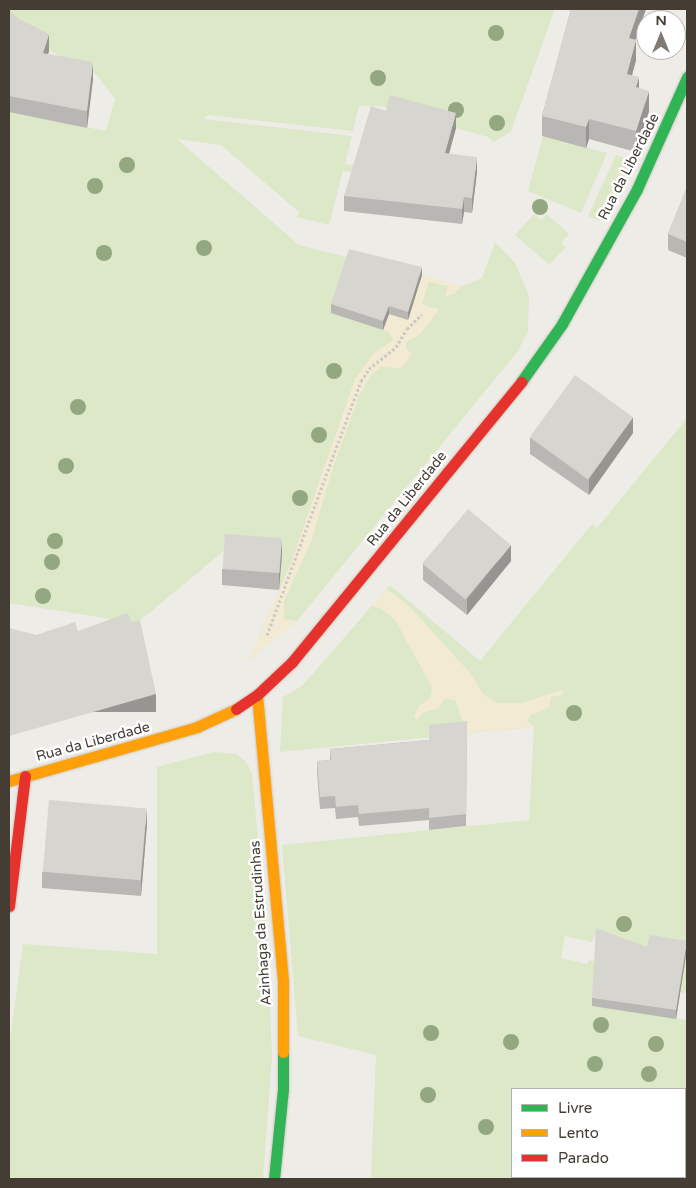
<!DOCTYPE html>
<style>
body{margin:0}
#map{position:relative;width:696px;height:1188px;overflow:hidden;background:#eeece7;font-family:"Varela Round",sans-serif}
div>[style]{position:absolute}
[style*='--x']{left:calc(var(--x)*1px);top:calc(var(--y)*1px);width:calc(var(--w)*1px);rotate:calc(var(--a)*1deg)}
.green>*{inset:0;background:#dce8c8}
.sand>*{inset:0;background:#f2ead2}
.path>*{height:3px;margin-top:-1.5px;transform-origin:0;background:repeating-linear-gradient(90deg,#cccac6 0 2.5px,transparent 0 5px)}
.roads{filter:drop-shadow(0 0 1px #ccc9bf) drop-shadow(0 0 1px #ccc9bf)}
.fast>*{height:11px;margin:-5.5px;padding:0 5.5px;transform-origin:5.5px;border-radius:5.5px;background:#30b455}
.slow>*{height:11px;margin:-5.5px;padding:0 5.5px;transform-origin:5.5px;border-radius:5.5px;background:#ff9f0a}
.jam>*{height:11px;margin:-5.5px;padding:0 5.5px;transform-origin:5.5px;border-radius:5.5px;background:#e5322d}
.trees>*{width:16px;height:16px;margin:-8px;border-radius:50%;background:#93a880}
.wall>*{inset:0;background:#b9b7b3}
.shaded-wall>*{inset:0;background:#969592;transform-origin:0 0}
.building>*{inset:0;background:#d7d5d0;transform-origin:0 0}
span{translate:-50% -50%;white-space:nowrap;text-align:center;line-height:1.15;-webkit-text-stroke:5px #fff;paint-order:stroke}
.street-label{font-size:14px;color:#433d34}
.frame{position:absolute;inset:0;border:10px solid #433d34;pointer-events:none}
.legend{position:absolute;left:511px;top:1088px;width:175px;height:90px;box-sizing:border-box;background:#fff;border:1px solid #b4b1ae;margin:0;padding:6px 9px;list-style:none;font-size:15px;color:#433d34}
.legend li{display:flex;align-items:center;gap:10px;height:25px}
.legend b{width:25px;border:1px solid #b4b1ae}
.north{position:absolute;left:636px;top:10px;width:50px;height:50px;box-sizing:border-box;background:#fff;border:1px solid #b4b1ae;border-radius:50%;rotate:0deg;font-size:14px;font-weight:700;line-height:20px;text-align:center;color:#433d34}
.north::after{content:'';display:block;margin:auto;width:18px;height:22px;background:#7f7a73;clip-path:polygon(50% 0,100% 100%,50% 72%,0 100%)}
</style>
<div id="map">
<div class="green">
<i style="clip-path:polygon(9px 9px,555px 9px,511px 131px,494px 142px,488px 137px,379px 106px,359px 106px,353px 131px,209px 115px,203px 119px,352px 136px,345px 164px,397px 172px,396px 178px,343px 171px,329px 225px,297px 217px,299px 212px,221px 145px,177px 139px,299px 245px,462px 286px,482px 278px,495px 242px,515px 263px,529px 296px,528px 331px,518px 351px,297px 621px,248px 661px,279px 590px,282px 554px,225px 550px,137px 623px,9px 603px,9px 112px,106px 131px,115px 99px,96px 74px,17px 34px,9px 26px)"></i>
<i style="clip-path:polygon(543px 136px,607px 153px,581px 213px,528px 191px)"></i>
<i style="clip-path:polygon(616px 155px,632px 160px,601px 221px,588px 216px)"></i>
<i style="clip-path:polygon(534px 214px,541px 220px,547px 214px,569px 234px,561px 243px,566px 247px,549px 265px,515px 235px)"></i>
<i style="clip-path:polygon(evenodd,687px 418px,687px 993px,601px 981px,593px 1006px,687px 1020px,687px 1179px,371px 1179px,376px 1055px,298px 1036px,282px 845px,529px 820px,534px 727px,280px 752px,283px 697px,302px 686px,390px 585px,480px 661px,592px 524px,597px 528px,687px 418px,565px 936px,592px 942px,594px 936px,647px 956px,681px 981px,589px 960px,587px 964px,561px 958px,565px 936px,687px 418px,512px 1089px,685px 1089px,685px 1177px,512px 1177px,512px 1089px)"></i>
<i style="clip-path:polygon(214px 752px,237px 754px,246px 762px,252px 773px,268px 947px,272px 1057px,263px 1179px,9px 1179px,9px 1047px,23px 944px,157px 954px,157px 767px)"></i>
</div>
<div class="sand">
<i style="clip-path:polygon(422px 275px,462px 286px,454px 294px,445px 296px,448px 286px,429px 282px,422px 304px,439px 310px,420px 334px,406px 342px,406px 349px,412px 353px,401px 369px,382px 366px,371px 375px,359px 396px,333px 468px,311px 542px,284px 601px,284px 619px,297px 621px,248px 661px,291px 563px,355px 379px,375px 352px,393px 340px,389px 332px,383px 330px,389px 314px,408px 320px)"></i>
<i style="clip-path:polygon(387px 589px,410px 607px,470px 673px,484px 695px,497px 703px,521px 703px,562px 690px,562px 695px,551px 697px,549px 707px,531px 715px,527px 721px,534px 727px,467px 733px,455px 700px,445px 699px,438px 709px,424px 712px,416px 720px,414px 716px,420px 705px,430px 698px,432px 687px,395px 620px,380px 608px,371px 606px)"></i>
</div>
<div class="path">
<i style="--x:267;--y:635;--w:271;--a:-69.7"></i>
<i style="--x:361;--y:381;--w:14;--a:-56"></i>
<i style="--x:369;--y:369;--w:35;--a:-39"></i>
<i style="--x:396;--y:347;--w:21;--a:-59"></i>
<i style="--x:407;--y:329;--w:21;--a:-45"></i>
</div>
<div class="roads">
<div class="fast">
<i style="--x:521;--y:382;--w:71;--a:-54.7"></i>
<i style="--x:562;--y:324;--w:154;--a:-60.9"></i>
<i style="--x:637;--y:189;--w:123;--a:-65.9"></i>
<i style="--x:274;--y:1179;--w:90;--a:-84.3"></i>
<i style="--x:283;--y:1089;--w:37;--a:-90"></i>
</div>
<div class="slow">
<i style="--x:257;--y:695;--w:287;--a:84.8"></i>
<i style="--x:283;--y:981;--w:71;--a:90"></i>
<i style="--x:9;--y:781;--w:196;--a:-16"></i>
<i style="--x:197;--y:727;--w:43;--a:-24.8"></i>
</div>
<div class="jam">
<i style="--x:236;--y:709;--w:25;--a:-34"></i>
<i style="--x:257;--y:695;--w:48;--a:-43.3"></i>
<i style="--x:292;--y:662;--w:362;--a:-50.7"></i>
<i style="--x:9;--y:906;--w:131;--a:-83"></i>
</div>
</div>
<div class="trees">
<i style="left:496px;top:33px"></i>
<i style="left:378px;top:78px"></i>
<i style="left:456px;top:110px"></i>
<i style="left:497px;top:123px"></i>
<i style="left:127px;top:165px"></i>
<i style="left:95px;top:186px"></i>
<i style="left:540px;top:207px"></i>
<i style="left:204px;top:248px"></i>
<i style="left:104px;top:253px"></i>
<i style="left:334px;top:371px"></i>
<i style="left:78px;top:407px"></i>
<i style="left:319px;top:435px"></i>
<i style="left:66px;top:466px"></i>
<i style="left:300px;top:498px"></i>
<i style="left:55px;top:541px"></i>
<i style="left:52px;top:562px"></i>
<i style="left:43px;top:596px"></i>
<i style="left:574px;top:713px"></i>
<i style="left:624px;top:924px"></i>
<i style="left:601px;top:1025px"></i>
<i style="left:431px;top:1033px"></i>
<i style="left:511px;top:1042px"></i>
<i style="left:656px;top:1044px"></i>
<i style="left:595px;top:1064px"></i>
<i style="left:649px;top:1074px"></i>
<i style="left:428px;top:1095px"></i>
<i style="left:486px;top:1127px"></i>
</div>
<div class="wall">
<i style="clip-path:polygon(571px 9px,646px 9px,635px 40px,636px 60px,632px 75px,649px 111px,636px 152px,589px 139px,586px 148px,542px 136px,542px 116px)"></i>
<i style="clip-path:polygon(9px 10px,49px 51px,48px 54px,93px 79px,87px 128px,9px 112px)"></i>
<i style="clip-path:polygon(386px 111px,456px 128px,449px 154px,477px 172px,472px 213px,464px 212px,462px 224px,344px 211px,344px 196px)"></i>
<i style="clip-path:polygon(687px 187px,687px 258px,668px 250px,668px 234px)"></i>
<i style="clip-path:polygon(422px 275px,408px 320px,389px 314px,383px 330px,331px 313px,331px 304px)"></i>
<i style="clip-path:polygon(633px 433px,589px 495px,530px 454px,530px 438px)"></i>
<i style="clip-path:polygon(282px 554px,279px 590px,222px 585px,222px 569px)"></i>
<i style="clip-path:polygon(511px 561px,467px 615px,423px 580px,423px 564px)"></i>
<i style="clip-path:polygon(467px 721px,466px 826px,429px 830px,429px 820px,359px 826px,358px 817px,336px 819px,335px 808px,320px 809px,317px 773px,317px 761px,330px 760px,330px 749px,429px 740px)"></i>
<i style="clip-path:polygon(147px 824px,141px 896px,42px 888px,42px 872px)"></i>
<i style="clip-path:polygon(647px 947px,687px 949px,676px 1019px,592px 1006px,592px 998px)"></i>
</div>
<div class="shaded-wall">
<i style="clip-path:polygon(639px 9px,646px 9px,629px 58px,629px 38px)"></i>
<i style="clip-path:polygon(49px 34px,49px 51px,43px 70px,43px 53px)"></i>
<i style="clip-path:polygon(636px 40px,636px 60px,627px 94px,627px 74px)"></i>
<i style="clip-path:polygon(93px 62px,93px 79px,87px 128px,87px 111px)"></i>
<i style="clip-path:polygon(639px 77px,639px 97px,636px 87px)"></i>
<i style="clip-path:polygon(649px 91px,649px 111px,636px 152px,636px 131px)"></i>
<i style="clip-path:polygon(456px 113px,456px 128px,445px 168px,445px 153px)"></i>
<i style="clip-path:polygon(589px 119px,589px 139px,586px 148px,586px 127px)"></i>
<i style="clip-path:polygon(477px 157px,477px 172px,472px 213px,472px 198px)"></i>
<i style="clip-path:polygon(464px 197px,464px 212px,462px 224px,462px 209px)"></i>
<i style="clip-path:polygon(422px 267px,422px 275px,408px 320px,408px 312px)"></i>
<i style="clip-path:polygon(389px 306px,389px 314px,383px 330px,383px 321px)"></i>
<i style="clip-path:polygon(633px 417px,633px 433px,589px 495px,589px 479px)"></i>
<i style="clip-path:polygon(282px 538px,282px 554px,279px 590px,279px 574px)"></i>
<i style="clip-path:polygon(511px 545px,511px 561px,467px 615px,467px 599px)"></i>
<i style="left:156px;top:694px;width:18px;height:153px;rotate:90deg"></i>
<i style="clip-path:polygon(147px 808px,147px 824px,141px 896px,141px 880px)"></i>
<i style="clip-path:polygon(687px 941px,687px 949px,676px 1019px,676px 1010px)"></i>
</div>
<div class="building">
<i style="clip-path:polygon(571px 9px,639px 9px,629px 38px,636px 40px,627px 74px,639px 77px,636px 87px,649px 91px,636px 131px,589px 119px,586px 127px,542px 116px)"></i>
<i style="clip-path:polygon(9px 10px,19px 19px,49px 34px,43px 53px,93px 62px,87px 111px,9px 96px)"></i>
<i style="clip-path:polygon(390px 95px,456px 113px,445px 153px,477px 157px,472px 198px,464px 197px,462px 209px,344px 196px,371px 106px,386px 111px)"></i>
<i style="clip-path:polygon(687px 187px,687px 242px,668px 234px)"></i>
<i style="clip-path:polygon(349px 249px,422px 267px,408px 312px,389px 306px,383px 321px,331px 304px)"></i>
<i style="left:575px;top:375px;width:72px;height:77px;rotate:36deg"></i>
<i style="left:468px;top:509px;width:56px;height:71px;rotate:40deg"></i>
<i style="left:225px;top:534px;width:57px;height:35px;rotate:4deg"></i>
<i style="clip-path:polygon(128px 613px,131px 622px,140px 620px,156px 694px,9px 736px,9px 628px,36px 635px,75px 622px,78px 631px)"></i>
<i style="clip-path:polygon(467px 721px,466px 814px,429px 818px,429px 808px,359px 814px,358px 805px,336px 807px,335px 796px,320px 797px,317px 761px,331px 760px,330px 749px,429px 740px,429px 725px)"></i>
<i style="left:49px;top:800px;width:98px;height:72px;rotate:5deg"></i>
<i style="clip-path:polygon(596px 928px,647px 947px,650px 935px,687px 941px,676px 1010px,592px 998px)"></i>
</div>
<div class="street-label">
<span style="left:629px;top:167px;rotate:-63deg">Rua da Liberdade</span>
<span style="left:407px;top:499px;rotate:-51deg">Rua da Liberdade</span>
<span style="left:93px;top:742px;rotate:-15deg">Rua da Liberdade</span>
<span style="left:261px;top:923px;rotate:-94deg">Azinhaga da Estrudinhas</span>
</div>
<div class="frame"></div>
<ul class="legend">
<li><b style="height:6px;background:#30b455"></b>Livre</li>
<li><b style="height:6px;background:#ff9f0a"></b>Lento</li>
<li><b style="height:6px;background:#e5322d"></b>Parado</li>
</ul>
<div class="north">N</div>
</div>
